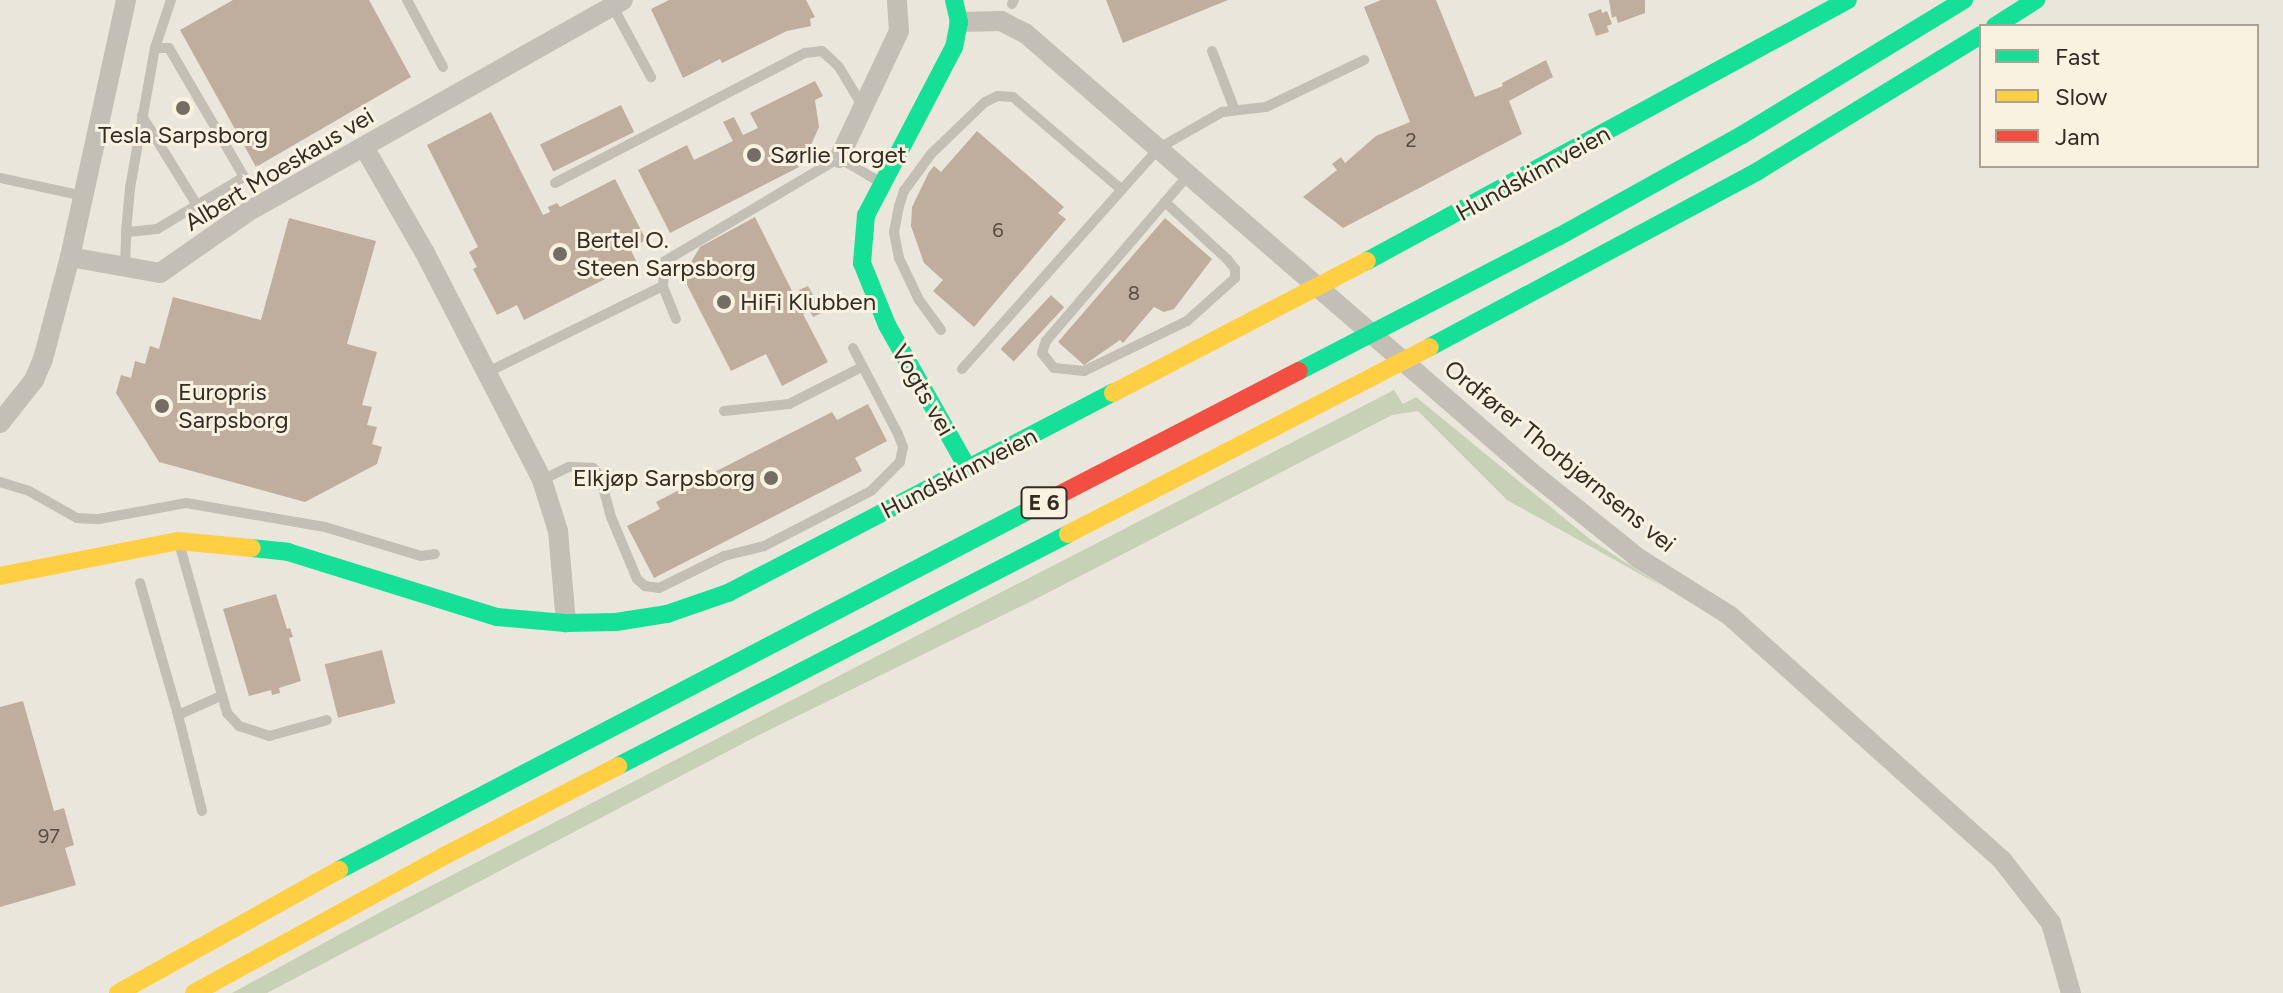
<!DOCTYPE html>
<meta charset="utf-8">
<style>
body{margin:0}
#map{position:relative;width:2283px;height:993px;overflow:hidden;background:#ebe6db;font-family:Figtree,sans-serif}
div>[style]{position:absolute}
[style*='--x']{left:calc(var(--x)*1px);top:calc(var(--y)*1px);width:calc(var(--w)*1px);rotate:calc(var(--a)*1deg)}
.green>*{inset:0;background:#c7d1b5}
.building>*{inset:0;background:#bfad9d;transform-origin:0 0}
.lane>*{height:10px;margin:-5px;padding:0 5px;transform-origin:5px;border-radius:5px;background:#c3beb6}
.street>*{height:20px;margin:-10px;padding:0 10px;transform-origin:10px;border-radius:10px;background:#c3beb6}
.fast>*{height:18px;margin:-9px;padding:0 9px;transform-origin:9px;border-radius:9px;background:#16e098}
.slow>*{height:18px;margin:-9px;padding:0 9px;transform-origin:9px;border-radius:9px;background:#ffcf43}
.jam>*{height:18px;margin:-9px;padding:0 9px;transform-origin:9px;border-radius:9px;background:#f24e42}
.dots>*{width:22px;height:22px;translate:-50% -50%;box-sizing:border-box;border:4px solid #f9f2e1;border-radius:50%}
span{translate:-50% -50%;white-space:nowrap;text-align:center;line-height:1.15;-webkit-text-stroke:6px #f9f2e1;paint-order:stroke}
.number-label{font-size:20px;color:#564c42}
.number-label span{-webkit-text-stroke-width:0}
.shield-label span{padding:2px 6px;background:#f9f2e1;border:2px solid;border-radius:6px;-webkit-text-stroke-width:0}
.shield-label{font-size:22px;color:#332c24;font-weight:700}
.poi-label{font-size:24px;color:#332c24}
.left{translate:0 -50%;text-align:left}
.right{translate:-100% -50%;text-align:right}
.street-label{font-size:24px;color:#332c24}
.legend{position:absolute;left:1979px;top:24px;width:280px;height:144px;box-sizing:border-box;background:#f9f2e1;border:2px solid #aaa395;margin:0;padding:10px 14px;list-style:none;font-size:24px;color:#332c24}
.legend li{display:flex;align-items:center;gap:16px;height:40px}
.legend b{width:40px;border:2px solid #aaa395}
</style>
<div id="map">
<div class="green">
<i style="clip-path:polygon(1394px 390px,1403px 404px,1416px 397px,1591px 540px,1665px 588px,1507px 500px,1418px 411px,1392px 415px,1032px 601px,759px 735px,267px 993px,232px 993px,388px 908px)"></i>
</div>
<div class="building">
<i style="clip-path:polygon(233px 0,369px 0,411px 77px,256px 167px,180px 30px)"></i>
<i style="clip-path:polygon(669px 0,806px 0,815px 17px,810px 19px,811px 26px,787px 31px,722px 63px,720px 59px,683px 78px,651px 9px)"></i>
<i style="clip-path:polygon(1106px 0,1228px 0,1123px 43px)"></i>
<i style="clip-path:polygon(1381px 0,1436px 0,1475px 97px,1503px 86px,1502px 83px,1546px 60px,1553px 77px,1509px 101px,1522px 134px,1343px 228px,1303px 197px,1337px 170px,1332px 164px,1341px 157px,1345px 163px,1376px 136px,1410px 122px,1364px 7px)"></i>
<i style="clip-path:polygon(1609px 0,1645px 0,1645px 13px,1618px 23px,1616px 16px,1612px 18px)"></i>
<i style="clip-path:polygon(1601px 9px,1602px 13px,1607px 11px,1612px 24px,1607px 26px,1609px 32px,1596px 36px,1588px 14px)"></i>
<i style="clip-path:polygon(815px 81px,823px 96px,815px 100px,819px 127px,810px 147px,795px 160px,799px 167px,670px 233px,638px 170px,687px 145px,694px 160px,733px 141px,723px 122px,734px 117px,743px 135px,758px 128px,750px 113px)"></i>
<i style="left:621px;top:105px;width:30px;height:90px;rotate:64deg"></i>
<i style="clip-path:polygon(491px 112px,543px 215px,550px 212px,548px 207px,557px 203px,560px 207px,615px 179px,646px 240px,630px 248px,637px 263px,524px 320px,517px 305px,497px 315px,473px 269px,477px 267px,469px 252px,478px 247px,427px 145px)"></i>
<i style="clip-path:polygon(977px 131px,1064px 207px,1058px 213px,1066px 219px,974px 327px,933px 291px,943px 280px,924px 263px,911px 226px,912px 207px,929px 172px,934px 166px,941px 172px)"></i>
<i style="clip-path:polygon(755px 217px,799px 305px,805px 302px,799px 290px,808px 286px,823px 312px,813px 317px,810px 311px,803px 314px,828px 362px,782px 386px,766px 354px,731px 371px,687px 285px,687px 269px,700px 247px)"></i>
<i style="clip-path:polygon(289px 218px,376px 241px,347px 344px,377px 352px,362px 405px,372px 407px,367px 425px,377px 427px,372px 444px,382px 447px,377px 464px,305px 502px,159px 462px,116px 393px,121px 375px,131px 378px,135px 361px,145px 364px,150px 346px,159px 349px,173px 297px,261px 320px)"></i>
<i style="clip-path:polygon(1165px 218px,1212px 259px,1174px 309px,1164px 312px,1154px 307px,1123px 343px,1120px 340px,1084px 365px,1058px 342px)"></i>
<i style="left:1051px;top:295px;width:18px;height:74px;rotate:43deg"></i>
<i style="clip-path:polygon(868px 404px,887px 441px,855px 458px,862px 471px,654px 578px,627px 526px,660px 509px,656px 502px,832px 412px,837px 420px)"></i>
<i style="clip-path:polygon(276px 594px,287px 629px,290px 628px,293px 637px,289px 638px,301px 681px,279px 688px,280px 693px,272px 695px,271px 690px,249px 696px,223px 609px)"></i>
<i style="left:382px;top:650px;width:55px;height:59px;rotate:76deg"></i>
<i style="clip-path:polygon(23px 701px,54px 811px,64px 808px,74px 845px,65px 848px,76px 885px,0 907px,0 707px)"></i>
</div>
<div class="lane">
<i style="--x:407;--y:0;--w:76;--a:61.8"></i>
<i style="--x:1012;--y:4;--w:4;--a:-63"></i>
<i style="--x:613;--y:7;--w:80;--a:61.5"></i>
<i style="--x:155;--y:48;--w:14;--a:0"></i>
<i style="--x:169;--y:48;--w:149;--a:59.8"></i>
<i style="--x:244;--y:177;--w:101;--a:149.1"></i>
<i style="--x:157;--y:229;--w:31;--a:174"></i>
<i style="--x:126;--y:232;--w:44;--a:-84.8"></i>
<i style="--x:130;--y:188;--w:142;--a:-79.9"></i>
<i style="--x:155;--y:48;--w:51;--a:-71.6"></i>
<i style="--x:1212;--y:51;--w:61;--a:68.9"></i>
<i style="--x:142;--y:116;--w:105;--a:58.3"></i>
<i style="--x:0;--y:178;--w:86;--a:12.1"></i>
<i style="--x:555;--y:183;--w:282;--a:-27.5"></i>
<i style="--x:805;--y:53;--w:17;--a:-7"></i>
<i style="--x:822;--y:51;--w:23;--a:43"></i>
<i style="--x:839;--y:67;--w:47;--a:59"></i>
<i style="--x:1165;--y:202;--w:84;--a:42.6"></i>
<i style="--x:1227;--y:259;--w:13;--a:51"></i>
<i style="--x:1235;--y:269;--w:9;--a:90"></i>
<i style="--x:1235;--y:278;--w:64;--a:138.1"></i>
<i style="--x:1187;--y:321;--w:114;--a:154.1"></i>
<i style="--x:1084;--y:371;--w:30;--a:-174"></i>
<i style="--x:1054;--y:368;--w:19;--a:-129"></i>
<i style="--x:1042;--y:353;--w:13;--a:-72"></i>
<i style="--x:1046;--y:341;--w:183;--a:-49.4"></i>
<i style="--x:1165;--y:202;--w:37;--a:-49"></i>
<i style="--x:125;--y:267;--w:35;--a:-88"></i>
<i style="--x:676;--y:319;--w:35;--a:-112"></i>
<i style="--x:663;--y:286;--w:25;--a:-85"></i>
<i style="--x:665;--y:261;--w:202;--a:-30.6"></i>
<i style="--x:839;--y:158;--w:48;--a:30.3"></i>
<i style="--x:941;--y:330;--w:37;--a:-126"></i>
<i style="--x:919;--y:300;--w:47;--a:-115.5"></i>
<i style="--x:899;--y:258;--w:26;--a:-101"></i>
<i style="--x:894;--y:232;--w:26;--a:-79"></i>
<i style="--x:899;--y:206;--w:16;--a:-72"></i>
<i style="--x:904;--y:191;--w:46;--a:-53.9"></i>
<i style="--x:931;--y:154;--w:75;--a:-43.9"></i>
<i style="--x:985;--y:102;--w:14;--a:-25"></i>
<i style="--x:998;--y:96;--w:15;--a:4"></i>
<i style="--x:1013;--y:97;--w:143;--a:40.5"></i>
<i style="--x:962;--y:369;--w:296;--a:-48.3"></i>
<i style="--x:1159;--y:148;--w:73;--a:-29.7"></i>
<i style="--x:1222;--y:112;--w:44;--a:-6.5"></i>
<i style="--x:1266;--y:107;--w:109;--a:-25.6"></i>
<i style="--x:488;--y:372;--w:195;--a:-26.2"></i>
<i style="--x:724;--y:411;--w:65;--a:-6.1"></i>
<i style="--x:789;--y:404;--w:82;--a:-26.9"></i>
<i style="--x:542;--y:480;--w:30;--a:-26"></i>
<i style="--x:569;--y:467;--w:24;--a:2"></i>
<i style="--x:593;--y:468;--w:11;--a:49"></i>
<i style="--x:600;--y:476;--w:42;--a:75"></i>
<i style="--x:611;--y:517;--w:67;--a:67.2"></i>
<i style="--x:637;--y:579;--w:11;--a:41"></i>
<i style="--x:645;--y:586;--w:14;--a:8"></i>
<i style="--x:659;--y:588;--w:72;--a:-26.2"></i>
<i style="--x:724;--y:556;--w:41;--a:-14"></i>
<i style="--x:764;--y:546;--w:120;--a:-27.2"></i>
<i style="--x:871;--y:491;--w:41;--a:-45"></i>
<i style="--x:900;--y:462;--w:15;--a:-79"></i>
<i style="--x:903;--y:447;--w:14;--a:-111"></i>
<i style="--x:898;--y:434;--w:97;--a:-117.6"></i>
<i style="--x:0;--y:482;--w:30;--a:17"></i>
<i style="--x:29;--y:491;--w:55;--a:29.4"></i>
<i style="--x:77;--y:518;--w:22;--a:3"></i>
<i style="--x:99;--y:519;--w:88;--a:-10.4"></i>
<i style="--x:186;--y:503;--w:141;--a:9.8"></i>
<i style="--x:325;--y:527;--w:100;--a:16.8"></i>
<i style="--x:421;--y:556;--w:14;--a:-8"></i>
<i style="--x:179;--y:543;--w:177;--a:74.2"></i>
<i style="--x:227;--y:713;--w:18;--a:47"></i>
<i style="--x:239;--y:726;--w:32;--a:18"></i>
<i style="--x:269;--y:736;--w:60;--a:-15.4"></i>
<i style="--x:140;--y:583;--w:137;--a:73.9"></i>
<i style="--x:202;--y:811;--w:99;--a:-104"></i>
<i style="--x:178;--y:715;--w:47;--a:-23.8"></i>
</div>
<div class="street">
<i style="--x:959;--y:22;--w:42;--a:-1.4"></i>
<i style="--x:1001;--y:21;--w:27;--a:27"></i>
<i style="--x:1025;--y:33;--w:671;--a:40.95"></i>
<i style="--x:1532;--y:473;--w:136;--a:38.7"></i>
<i style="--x:1638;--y:558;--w:107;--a:32.1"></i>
<i style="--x:1729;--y:615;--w:367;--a:41.9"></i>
<i style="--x:2002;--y:860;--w:80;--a:52.1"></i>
<i style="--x:2051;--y:923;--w:73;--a:74.1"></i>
<i style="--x:364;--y:147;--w:122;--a:60.1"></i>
<i style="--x:425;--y:253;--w:255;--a:62.7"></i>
<i style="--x:542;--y:480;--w:53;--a:72.6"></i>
<i style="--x:558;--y:531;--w:92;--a:85"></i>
<i style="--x:839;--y:158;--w:140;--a:-64.7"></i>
<i style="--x:899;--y:31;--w:31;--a:-94"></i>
<i style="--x:70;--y:257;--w:263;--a:-77.7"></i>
<i style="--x:0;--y:423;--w:55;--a:-51.7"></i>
<i style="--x:34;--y:380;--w:23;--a:-67"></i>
<i style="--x:43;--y:359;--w:106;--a:-75.2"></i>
<i style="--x:70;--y:257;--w:91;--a:10.1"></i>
<i style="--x:160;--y:273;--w:108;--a:-34.9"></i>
<i style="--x:249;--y:211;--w:429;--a:-29.4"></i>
</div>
<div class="fast">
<i style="--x:954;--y:0;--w:23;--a:77"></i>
<i style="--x:959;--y:22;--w:25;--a:101"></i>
<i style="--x:954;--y:47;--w:190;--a:117.6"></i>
<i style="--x:866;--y:215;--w:48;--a:94.8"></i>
<i style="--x:862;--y:263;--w:67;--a:68"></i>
<i style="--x:887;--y:325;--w:165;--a:60.6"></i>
<i style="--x:1995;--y:26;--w:49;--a:-32.4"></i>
<i style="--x:1367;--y:261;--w:547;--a:-28.49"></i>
<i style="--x:1430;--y:347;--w:372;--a:-28.2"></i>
<i style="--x:1758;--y:171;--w:261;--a:-31.4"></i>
<i style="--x:1299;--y:371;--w:292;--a:-27.4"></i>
<i style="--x:1558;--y:237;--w:210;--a:-29"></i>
<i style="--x:1742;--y:135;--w:260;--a:-31.3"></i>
<i style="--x:252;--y:548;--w:36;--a:6"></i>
<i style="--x:288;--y:552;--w:219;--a:17.3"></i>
<i style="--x:497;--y:617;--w:69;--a:5"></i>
<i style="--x:566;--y:623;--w:50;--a:-1.1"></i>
<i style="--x:616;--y:622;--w:52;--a:-8.9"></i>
<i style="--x:667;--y:614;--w:65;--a:-19"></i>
<i style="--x:728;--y:593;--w:434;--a:-27.5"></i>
<i style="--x:618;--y:766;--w:506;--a:-27.27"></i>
<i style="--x:339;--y:870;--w:801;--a:-27.53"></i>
</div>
<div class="slow">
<i style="--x:1113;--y:393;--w:286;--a:-27.5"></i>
<i style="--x:1068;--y:534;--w:407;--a:-27.3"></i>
<i style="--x:0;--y:576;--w:181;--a:-11.1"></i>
<i style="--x:178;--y:541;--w:74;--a:5.4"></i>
<i style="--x:118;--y:993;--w:253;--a:-29.1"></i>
<i style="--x:194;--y:993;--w:285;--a:-28.7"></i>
<i style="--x:444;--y:856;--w:196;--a:-27.3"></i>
</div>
<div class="jam">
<i style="--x:1049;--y:500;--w:281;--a:-27.3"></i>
</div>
<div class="dots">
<i style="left:183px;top:108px;background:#736d64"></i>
<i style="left:754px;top:155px;background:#736d64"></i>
<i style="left:560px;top:254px;background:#736d64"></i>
<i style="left:724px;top:302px;background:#736d64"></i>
<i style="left:162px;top:406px;background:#736d64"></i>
<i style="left:771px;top:478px;background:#736d64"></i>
</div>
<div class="number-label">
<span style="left:1411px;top:140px">2</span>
<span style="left:998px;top:230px">6</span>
<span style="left:1134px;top:293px">8</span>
<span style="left:49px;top:836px">97</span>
</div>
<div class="shield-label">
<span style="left:1044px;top:503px">E 6</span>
</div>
<div class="poi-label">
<span style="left:183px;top:135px">Tesla Sarpsborg</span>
<span class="left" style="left:770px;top:155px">Sørlie Torget</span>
<span class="left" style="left:576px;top:254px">Bertel O.<br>Steen Sarpsborg</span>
<span class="left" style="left:740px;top:302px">HiFi Klubben</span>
<span class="left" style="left:178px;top:406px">Europris<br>Sarpsborg</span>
<span class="right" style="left:755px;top:478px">Elkjøp Sarpsborg</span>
</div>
<div class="street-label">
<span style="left:279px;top:169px;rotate:-31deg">Albert Moeskaus vei</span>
<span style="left:1533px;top:173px;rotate:-29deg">Hundskinnveien</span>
<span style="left:923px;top:390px;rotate:60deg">Vogts vei</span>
<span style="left:1560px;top:456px;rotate:39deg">Ordfører Thorbjørnsens vei</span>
<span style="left:959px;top:473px;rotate:-27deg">Hundskinnveien</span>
</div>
<ul class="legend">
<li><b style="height:10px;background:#16e098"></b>Fast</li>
<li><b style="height:10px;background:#ffcf43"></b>Slow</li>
<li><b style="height:10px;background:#f24e42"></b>Jam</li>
</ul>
</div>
